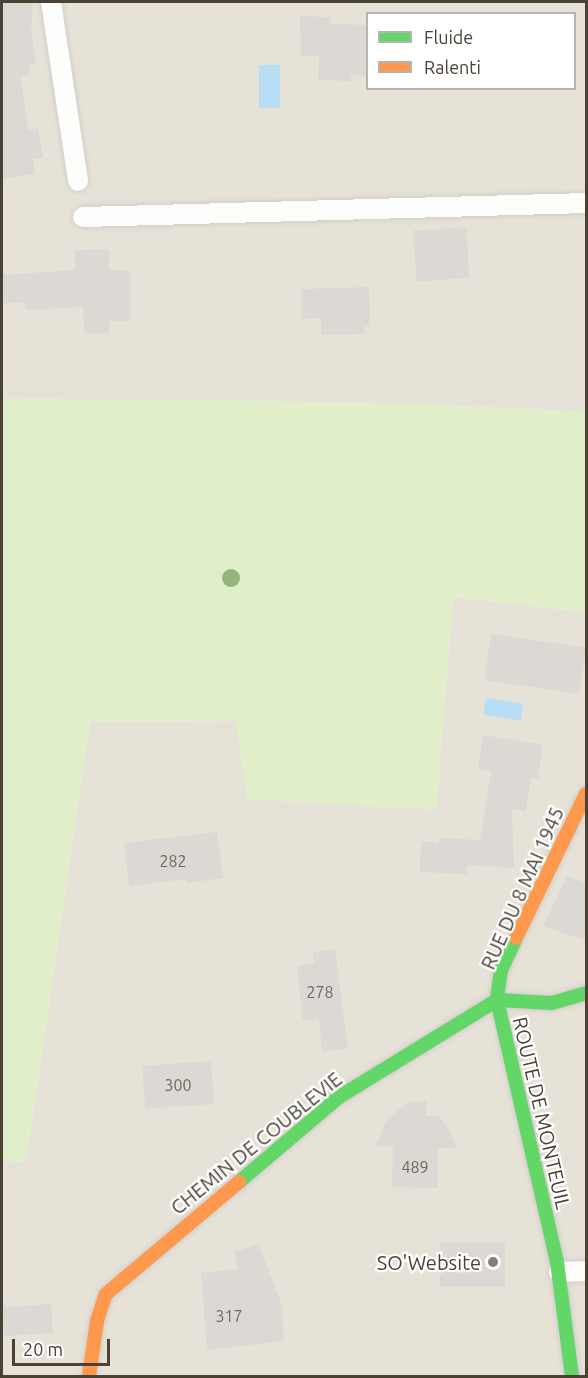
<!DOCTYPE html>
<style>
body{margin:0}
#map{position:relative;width:588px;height:1378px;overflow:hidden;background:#f2f0ec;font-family:Ubuntu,sans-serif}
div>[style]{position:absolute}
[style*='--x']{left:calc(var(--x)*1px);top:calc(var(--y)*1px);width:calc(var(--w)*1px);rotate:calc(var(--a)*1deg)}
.residential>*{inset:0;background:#e7e2d8}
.green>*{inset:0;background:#e0efc9}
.water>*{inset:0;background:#b7def5;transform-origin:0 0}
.building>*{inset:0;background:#dcd9d4;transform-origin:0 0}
.roads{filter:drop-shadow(0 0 2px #d0cec9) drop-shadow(0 0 2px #d0cec9)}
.lane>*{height:20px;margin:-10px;padding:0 10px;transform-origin:10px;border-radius:10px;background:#fdfdfc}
.fast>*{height:14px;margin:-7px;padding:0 7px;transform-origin:7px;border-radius:7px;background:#63d668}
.slow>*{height:14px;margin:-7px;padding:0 7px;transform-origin:7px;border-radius:7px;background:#ff974d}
.trees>*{width:18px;height:18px;margin:-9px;border-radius:50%;background:#95b57c}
.dots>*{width:16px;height:16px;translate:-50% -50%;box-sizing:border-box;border:3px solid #fff;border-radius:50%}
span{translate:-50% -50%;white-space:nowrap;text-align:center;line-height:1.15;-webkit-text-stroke:4.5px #fff;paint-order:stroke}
.number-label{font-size:16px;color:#6f685e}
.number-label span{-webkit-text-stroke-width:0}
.street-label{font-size:20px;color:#4a4235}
.poi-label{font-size:20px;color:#4a4235}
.right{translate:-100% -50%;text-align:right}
.frame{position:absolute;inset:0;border:3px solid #4a4235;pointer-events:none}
.legend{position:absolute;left:366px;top:12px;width:210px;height:78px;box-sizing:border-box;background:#fff;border:2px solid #b7b3ae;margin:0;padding:8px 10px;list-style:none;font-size:18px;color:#4a4235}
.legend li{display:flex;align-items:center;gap:12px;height:30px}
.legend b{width:30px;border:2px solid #b7b3ae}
.scale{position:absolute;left:12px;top:1339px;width:98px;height:27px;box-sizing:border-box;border:3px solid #4a4235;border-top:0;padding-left:8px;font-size:18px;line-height:21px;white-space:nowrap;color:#4a4235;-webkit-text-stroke:4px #fff;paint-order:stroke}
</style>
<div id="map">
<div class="residential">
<i style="clip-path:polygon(evenodd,2px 2px,586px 2px,586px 412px,393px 403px,2px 399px,2px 2px,368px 14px,574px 14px,574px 88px,368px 88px,368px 14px)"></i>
<i style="clip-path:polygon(453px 597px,586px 612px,586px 1376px,2px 1376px,2px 1160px,26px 1162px,90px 722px,237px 721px,436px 810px)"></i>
</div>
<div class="green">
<i style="clip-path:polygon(2px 399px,393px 403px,586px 412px,586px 612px,453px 597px,436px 810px,247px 799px,236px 721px,90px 722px,26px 1162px,2px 1160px)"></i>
</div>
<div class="water">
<i style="left:259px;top:65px;width:21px;height:43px"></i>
<i style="left:486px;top:698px;width:38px;height:17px;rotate:9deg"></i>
</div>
<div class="building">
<i style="clip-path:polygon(2px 2px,33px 2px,31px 28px,36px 64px,29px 66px,30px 75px,21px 77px,28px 130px,38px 128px,43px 158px,33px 159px,35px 174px,2px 179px)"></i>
<i style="clip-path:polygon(300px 16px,331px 17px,331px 24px,368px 25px,368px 76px,351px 75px,351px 81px,318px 80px,319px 56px,301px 56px)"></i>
<i style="left:466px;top:227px;width:51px;height:53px;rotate:86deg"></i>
<i style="clip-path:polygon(109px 249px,109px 270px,130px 271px,131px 321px,109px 321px,109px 333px,84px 333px,83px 307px,26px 310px,25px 302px,2px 304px,2px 275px,75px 270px,75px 250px)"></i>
<i style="clip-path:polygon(369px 287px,370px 326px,364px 327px,365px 334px,321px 335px,321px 318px,302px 319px,301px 289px)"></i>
<i style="left:491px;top:634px;width:96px;height:47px;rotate:8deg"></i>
<i style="clip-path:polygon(483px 735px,543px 745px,538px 779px,531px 778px,526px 811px,512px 809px,514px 868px,467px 865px,467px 874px,420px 872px,421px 841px,438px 843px,439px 838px,480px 840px,491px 771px,478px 769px)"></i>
<i style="clip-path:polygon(217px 832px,223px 878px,186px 883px,186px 879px,129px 886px,124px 843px)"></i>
<i style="clip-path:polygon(567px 876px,586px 883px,586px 941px,543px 926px)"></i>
<i style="clip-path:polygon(335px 949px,348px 1048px,322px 1052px,319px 1019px,303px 1021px,297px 965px,314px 964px,313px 952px)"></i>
<i style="left:211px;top:1061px;width:43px;height:69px;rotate:86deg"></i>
<i style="clip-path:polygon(409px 1101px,426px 1101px,426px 1116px,439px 1116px,448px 1128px,457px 1148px,438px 1148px,438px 1188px,392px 1187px,393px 1147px,375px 1147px,386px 1121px)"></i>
<i style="left:440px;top:1243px;width:65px;height:44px"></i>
<i style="clip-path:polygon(258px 1244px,282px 1305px,284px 1341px,207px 1350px,201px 1273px,238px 1269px,234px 1252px)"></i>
<i style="left:51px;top:1304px;width:29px;height:49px;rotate:86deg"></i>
</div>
<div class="roads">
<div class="lane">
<i style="--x:51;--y:2;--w:181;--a:81.4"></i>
<i style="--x:83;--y:217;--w:503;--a:-1.59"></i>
<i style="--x:559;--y:1272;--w:27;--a:-2"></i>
</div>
<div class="fast">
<i style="--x:516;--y:938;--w:35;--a:115"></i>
<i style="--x:501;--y:970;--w:30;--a:98"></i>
<i style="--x:497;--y:1000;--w:269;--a:77.1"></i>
<i style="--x:557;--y:1262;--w:115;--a:82.5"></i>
<i style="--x:239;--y:1182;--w:131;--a:-40.4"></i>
<i style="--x:339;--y:1097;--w:185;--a:-31.5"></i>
<i style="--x:497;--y:1000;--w:55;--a:3.1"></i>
<i style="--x:552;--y:1003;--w:35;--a:-16"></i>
</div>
<div class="slow">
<i style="--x:516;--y:938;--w:160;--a:-64.1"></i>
<i style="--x:89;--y:1376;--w:56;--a:-81.7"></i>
<i style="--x:97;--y:1321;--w:28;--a:-72"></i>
<i style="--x:106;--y:1294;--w:174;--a:-40.1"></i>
</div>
</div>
<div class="trees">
<i style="left:231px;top:578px"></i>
</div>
<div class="dots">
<i style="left:493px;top:1262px;background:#857f75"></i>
</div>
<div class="number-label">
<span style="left:173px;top:861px">282</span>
<span style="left:320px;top:992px">278</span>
<span style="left:178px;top:1085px">300</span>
<span style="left:415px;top:1167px">489</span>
<span style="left:229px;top:1316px">317</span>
</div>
<div class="street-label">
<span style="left:522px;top:888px;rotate:-66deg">RUE DU 8 MAI 1945</span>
<span style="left:542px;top:1113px;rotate:77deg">ROUTE DE MONTEUIL</span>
<span style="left:256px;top:1143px;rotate:-39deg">CHEMIN DE COUBLEVIE</span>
</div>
<div class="poi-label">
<span class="right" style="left:481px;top:1262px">SO'Website</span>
</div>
<div class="frame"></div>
<ul class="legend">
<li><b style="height:8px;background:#63d668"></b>Fluide</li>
<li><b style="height:8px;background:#ff974d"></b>Ralenti</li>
</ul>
<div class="scale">20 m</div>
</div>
